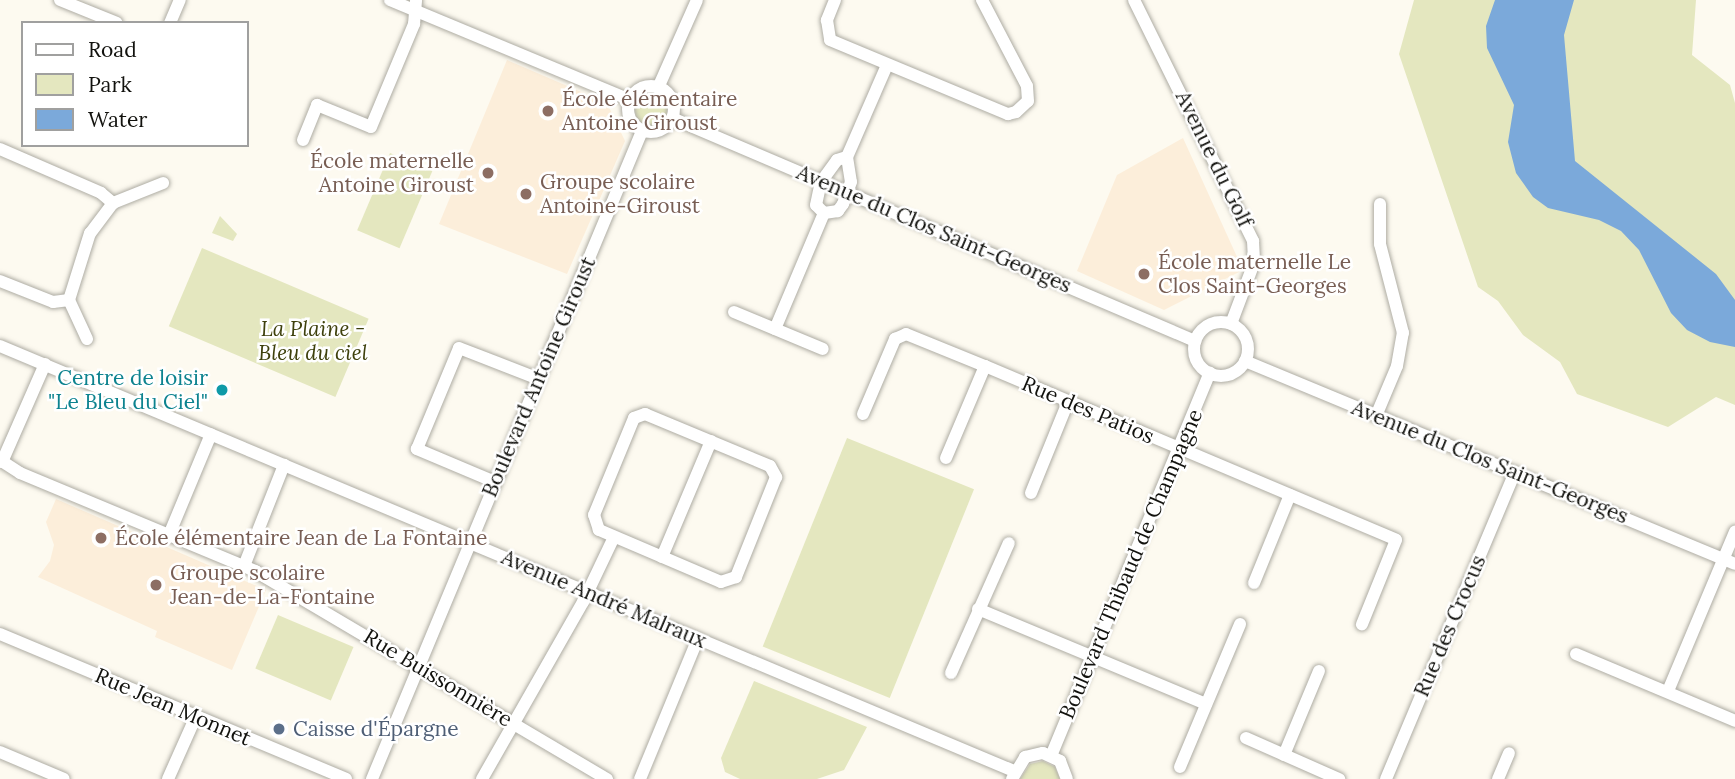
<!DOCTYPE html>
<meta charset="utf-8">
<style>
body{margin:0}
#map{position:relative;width:1735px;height:779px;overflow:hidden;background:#fdfaf0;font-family:Lora,serif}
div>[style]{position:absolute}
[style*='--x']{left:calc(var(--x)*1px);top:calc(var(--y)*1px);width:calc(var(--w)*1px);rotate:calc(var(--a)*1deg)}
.education>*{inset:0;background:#fceeda}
.green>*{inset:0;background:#e4e7bf;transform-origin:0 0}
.round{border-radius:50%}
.water>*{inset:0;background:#7ba9da}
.roads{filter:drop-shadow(0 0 2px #aeaca3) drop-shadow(0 0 2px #aeaca3)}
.minor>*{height:12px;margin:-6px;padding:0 6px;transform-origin:6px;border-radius:6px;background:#fff}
.minor>.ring{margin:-6px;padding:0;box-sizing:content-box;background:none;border:12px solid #fff;border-radius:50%}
.dots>*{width:19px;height:19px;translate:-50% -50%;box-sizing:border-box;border:4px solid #fff;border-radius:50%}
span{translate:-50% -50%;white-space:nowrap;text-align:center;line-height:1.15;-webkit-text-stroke:5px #fff;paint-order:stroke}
.education-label{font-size:21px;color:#785e54}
.left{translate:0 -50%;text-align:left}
.right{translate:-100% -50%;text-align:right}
.street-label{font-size:21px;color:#12120e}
.park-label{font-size:21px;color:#3e400c;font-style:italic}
.culture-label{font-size:21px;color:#0d838f}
.service-label{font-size:21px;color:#4e5e75}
.legend{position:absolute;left:21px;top:21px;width:228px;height:126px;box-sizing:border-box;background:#fff;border:2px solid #a0a09f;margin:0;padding:9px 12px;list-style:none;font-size:21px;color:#12120e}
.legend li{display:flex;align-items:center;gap:14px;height:35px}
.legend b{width:35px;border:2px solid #a0a09f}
</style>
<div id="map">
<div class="education">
<i style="clip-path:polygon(507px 60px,607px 103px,625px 141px,567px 274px,439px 224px)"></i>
<i style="clip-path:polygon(1183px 138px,1243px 270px,1164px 310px,1077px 271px,1117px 175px)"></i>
<i style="clip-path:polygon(56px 499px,266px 590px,232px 670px,155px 637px,157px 631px,38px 577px,50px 561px,54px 545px,46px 522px)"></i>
</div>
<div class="green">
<i style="clip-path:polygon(1414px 0,1696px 0,1692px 55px,1730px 85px,1735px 103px,1735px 405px,1716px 397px,1668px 427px,1577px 394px,1560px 362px,1523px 335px,1498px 301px,1478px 287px,1399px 54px)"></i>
<i class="round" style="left:635px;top:94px;width:32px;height:32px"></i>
<i style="left:390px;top:153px;width:46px;height:84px;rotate:23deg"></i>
<i style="clip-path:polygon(220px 216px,237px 234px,233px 241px,212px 233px)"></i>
<i style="left:202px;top:248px;width:181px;height:85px;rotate:23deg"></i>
<i style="left:847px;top:438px;width:137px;height:225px;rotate:22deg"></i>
<i style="left:278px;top:615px;width:82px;height:58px;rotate:23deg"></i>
<i style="clip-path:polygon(754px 681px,867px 727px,844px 770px,817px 779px,740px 779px,725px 772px,721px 758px)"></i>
<i style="clip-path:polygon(1043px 761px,1055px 767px,1060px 779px,1020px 779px,1030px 764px)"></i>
</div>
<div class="water">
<i style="clip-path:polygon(1495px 0,1574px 0,1564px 35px,1575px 161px,1716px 274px,1735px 300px,1735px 347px,1710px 342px,1687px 330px,1671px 313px,1639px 250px,1621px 231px,1599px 220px,1548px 208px,1533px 197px,1516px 173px,1508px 142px,1514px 105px,1487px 48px,1486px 26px)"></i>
</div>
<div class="roads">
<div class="minor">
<i style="--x:60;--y:0;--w:61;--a:22"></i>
<i style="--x:390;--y:0;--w:260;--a:22.6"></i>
<i style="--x:835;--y:0;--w:22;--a:112"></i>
<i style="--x:827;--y:20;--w:20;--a:81"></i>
<i style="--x:830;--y:40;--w:193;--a:22.6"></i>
<i style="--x:1008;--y:114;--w:8;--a:-14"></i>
<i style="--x:1016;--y:112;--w:16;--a:-43"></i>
<i style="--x:1028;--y:101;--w:15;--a:-94"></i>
<i style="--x:1027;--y:86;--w:97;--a:-117.6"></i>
<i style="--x:1134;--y:0;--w:269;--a:63.7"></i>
<i style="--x:1253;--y:241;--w:22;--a:87"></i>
<i style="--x:1254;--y:263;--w:65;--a:110.7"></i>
<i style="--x:170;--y:23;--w:25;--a:-67"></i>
<i class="ring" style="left:628px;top:86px;width:34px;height:34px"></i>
<i style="--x:658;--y:88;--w:96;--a:-66.1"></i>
<i style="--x:672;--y:118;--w:569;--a:23.09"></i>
<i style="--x:303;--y:140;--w:38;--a:-68"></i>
<i style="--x:317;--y:105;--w:58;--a:22.2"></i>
<i style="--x:371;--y:127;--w:112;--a:-67.3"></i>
<i style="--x:414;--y:24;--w:24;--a:-85"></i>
<i style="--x:0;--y:149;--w:110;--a:23.5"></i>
<i style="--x:101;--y:193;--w:16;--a:40"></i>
<i style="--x:113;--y:203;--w:38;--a:127"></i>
<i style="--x:90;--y:233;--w:70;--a:107.4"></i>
<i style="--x:69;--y:300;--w:16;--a:173"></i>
<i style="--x:53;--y:302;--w:57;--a:-158.4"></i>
<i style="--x:847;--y:157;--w:25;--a:81"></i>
<i style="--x:851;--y:182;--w:23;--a:110"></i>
<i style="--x:843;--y:204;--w:9;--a:126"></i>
<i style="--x:838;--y:211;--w:14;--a:172"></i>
<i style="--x:824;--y:213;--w:11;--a:-135"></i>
<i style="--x:816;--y:205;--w:24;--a:-78"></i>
<i style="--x:821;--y:182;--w:27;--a:-54"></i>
<i style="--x:837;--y:160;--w:10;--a:-17"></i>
<i style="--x:847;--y:157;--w:100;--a:-66.5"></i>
<i style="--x:113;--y:203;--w:54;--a:-21.8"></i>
<i style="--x:69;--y:300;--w:43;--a:65.2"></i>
<i style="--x:734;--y:312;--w:96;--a:22.6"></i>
<i class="ring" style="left:1194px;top:322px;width:42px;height:42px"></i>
<i style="--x:775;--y:329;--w:126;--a:-67.1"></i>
<i style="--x:0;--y:346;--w:1099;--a:22.74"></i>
<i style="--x:1245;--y:361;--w:530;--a:22.5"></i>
<i style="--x:645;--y:414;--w:135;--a:22.6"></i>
<i style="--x:770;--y:466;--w:13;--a:61"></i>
<i style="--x:776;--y:477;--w:108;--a:111.8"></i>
<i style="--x:736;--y:577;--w:16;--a:162"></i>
<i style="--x:721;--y:582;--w:133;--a:-156.9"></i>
<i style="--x:599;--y:530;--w:16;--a:-108"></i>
<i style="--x:594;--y:515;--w:105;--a:-67.6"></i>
<i style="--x:634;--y:418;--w:12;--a:-20"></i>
<i style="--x:863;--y:414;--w:82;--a:-66.9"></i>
<i style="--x:895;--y:339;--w:12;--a:-24"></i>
<i style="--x:906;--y:334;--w:85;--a:22.1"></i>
<i style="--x:985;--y:366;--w:446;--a:22.9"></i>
<i style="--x:1396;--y:540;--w:91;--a:112"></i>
<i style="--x:1376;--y:416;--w:54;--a:-67.2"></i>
<i style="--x:1397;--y:366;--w:34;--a:-80"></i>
<i style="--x:1403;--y:333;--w:92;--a:-104.5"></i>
<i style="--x:1380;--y:244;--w:40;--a:-90"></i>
<i style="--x:946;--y:458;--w:100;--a:-67"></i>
<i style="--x:0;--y:460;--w:24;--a:33"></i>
<i style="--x:20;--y:473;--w:255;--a:22.6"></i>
<i style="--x:255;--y:571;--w:409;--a:30.6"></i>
<i style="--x:2;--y:462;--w:107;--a:-66.3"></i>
<i style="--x:495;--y:482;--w:85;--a:-157.1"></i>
<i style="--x:417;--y:449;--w:109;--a:-67.4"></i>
<i style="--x:459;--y:348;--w:86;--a:21.2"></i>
<i style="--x:1031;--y:493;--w:98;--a:-67.9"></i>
<i style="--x:169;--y:535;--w:109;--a:-67.4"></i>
<i style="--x:662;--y:557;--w:126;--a:-67.1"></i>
<i style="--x:244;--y:566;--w:109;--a:-68.4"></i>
<i style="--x:1254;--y:583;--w:95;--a:-67.8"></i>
<i style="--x:978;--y:609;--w:247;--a:22.6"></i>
<i style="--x:0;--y:634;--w:375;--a:22.7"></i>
<i style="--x:1576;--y:654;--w:173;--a:22.8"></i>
<i style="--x:951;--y:673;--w:142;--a:-66"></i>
<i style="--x:1668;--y:691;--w:173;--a:-67.2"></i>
<i style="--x:1246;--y:738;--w:102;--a:23.8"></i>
<i style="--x:0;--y:752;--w:69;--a:22.9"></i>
<i style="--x:1284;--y:755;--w:91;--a:-67.4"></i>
<i style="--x:1051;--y:756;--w:415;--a:-67.5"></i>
<i style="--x:1180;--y:767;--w:155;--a:-67.2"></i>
<i style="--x:168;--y:779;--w:69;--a:-66"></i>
<i style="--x:372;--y:779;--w:702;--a:-67.38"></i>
<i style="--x:482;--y:779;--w:204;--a:-60.3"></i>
<i style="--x:583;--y:602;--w:72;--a:-64.5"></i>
<i style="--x:640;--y:779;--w:152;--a:-67.6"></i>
<i style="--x:1012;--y:779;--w:26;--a:-59"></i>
<i style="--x:1025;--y:757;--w:18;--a:-13"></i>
<i style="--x:1043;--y:753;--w:19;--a:25"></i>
<i style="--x:1060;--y:761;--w:19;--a:69"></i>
<i style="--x:1386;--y:779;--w:333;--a:-67.2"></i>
<i style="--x:1498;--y:779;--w:28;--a:-67"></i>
</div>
</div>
<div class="dots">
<i style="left:548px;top:111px;background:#8d6e63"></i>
<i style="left:488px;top:173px;background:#8d6e63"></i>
<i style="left:526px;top:194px;background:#8d6e63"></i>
<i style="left:1144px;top:274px;background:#8d6e63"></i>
<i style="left:222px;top:390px;background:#0f9aa8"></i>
<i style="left:101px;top:538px;background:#8d6e63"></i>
<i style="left:156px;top:585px;background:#8d6e63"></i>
<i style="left:279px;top:729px;background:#5c6f8a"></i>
</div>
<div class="education-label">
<span class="left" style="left:562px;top:111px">École élémentaire<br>Antoine Giroust</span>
<span class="right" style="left:474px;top:173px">École maternelle<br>Antoine Giroust</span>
<span class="left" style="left:540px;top:194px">Groupe scolaire<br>Antoine-Giroust</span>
<span class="left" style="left:1158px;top:274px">École maternelle Le<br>Clos Saint-Georges</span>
<span class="left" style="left:115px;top:538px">École élémentaire Jean de La Fontaine</span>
<span class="left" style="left:170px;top:585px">Groupe scolaire<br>Jean-de-La-Fontaine</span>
</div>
<div class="street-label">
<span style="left:1214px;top:159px;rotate:64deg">Avenue du Golf</span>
<span style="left:934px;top:229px;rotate:23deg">Avenue du Clos Saint-Georges</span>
<span style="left:539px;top:377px;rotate:-67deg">Boulevard Antoine Giroust</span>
<span style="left:1088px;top:410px;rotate:23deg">Rue des Patios</span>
<span style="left:1490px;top:462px;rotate:22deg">Avenue du Clos Saint-Georges</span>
<span style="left:1131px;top:564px;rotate:-67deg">Boulevard Thibaud de Champagne</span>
<span style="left:604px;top:599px;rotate:23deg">Avenue André Malraux</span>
<span style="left:1450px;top:626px;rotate:-67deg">Rue des Crocus</span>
<span style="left:438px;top:678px;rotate:31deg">Rue Buissonnière</span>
<span style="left:173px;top:707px;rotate:23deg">Rue Jean Monnet</span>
</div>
<div class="park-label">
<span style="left:313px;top:341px">La Plaine -<br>Bleu du ciel</span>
</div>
<div class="culture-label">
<span class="right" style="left:208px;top:390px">Centre de loisir<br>"Le Bleu du Ciel"</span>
</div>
<div class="service-label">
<span class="left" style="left:293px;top:729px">Caisse d'Épargne</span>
</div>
<ul class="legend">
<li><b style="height:9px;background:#fff"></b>Road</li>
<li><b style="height:19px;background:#e4e7bf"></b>Park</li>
<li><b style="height:19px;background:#7ba9da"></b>Water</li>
</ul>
</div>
